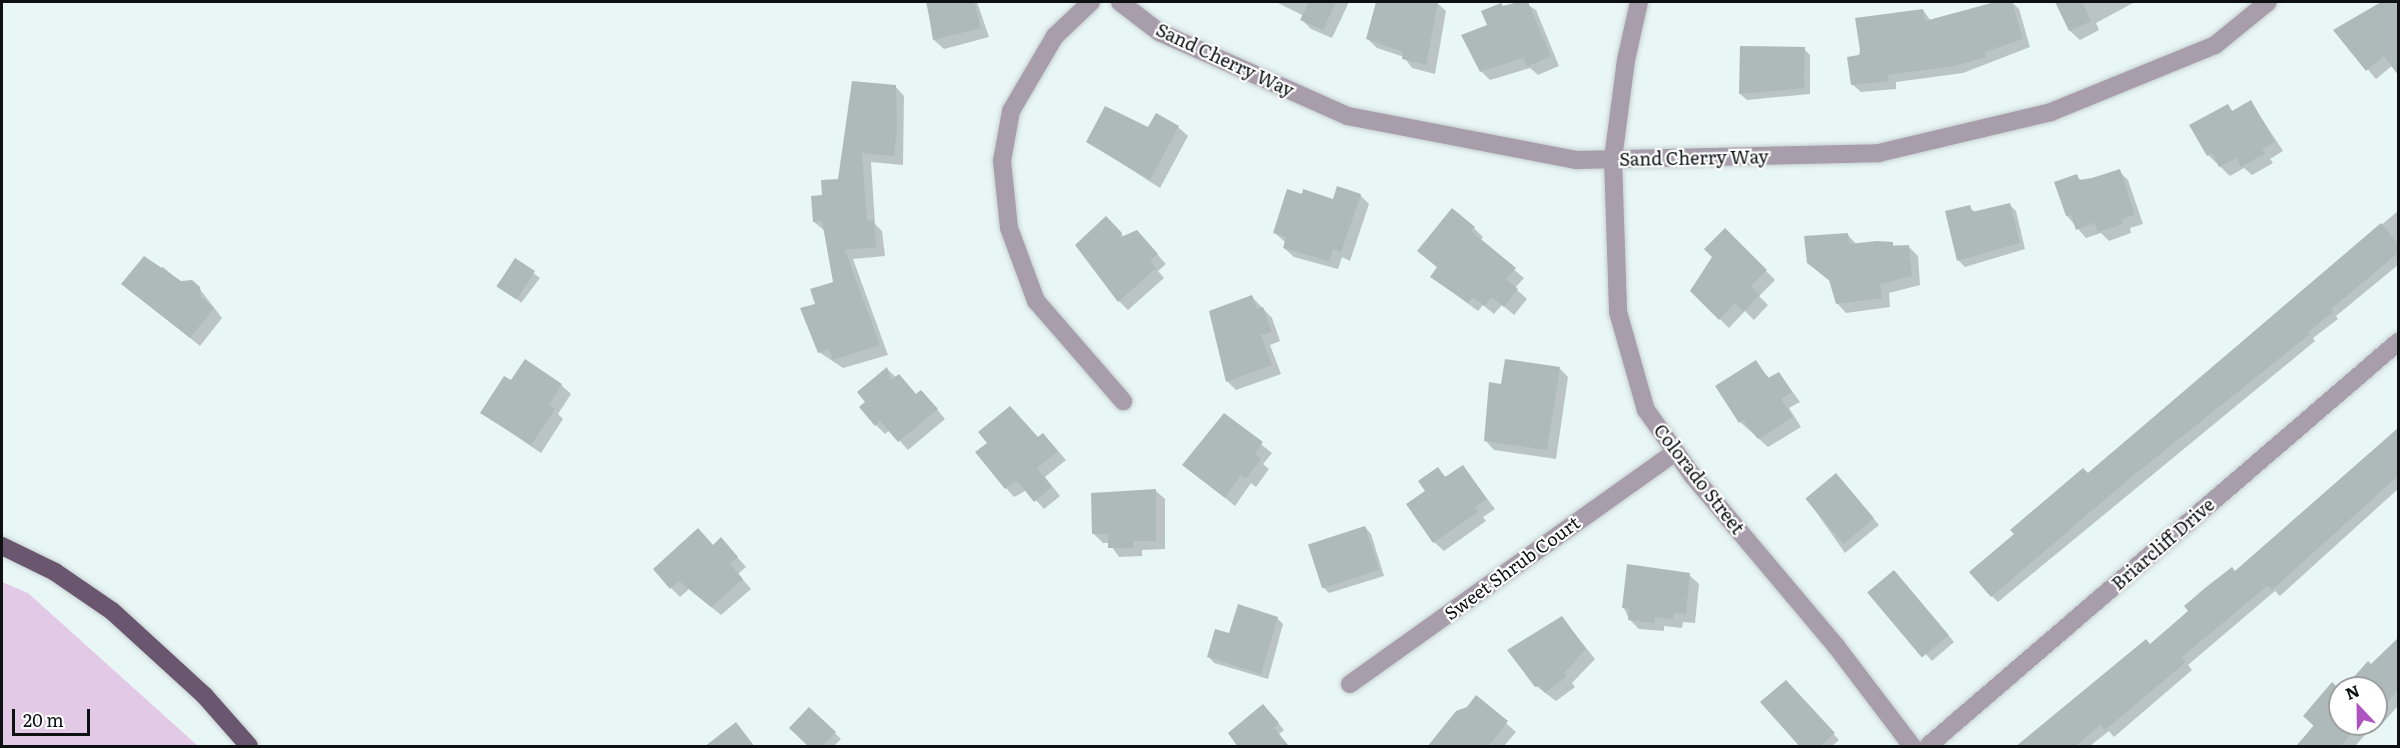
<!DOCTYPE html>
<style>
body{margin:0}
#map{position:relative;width:2400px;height:748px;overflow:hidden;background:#e9f6f6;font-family:Literata,serif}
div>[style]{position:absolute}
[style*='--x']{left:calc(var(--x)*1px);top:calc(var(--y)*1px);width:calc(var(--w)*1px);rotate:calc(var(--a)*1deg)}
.green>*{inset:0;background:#e2cae7}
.shadow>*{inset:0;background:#0003;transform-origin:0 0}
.building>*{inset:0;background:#aebaba;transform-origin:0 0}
.roads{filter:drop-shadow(0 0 2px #c6d1d1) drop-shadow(0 0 2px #c6d1d1)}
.minor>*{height:18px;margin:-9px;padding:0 9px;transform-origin:9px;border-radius:9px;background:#a89daa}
.major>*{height:18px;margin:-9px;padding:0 9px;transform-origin:9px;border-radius:9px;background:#6a566e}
span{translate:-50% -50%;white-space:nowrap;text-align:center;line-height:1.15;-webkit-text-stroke:4.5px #fff;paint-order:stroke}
.street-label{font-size:18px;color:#0d1111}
.frame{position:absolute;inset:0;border:3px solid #0d1111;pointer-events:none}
.north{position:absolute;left:2328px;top:676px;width:60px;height:60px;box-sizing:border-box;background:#fff;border:2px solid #9ea0a0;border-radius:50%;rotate:338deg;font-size:16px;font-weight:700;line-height:24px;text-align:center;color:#0d1111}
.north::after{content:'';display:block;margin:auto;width:21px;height:27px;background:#ae54c0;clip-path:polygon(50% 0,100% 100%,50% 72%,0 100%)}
.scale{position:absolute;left:12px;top:709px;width:78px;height:27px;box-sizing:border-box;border:3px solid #0d1111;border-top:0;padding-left:8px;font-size:18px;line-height:21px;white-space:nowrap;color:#0d1111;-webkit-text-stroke:4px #fff;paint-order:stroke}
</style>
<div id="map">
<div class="green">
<i style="clip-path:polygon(2px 582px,28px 593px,198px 746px,2px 746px)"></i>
</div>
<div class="shadow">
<i style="clip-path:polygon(926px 2px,977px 2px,989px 37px,944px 49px,934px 40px)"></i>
<i style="clip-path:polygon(1276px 2px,1349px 2px,1332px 38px,1311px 29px,1302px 20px,1304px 16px)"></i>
<i style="clip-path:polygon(1377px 2px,1436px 2px,1446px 11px,1435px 74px,1412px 68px,1404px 57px,1377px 48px,1368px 39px)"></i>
<i style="clip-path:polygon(1523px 2px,1536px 10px,1559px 66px,1538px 75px,1530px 68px,1490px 80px,1481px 71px,1489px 25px,1504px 7px)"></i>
<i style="clip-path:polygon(2012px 2px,2019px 9px,2030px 47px,1963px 73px,1896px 82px,1896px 89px,1861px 92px,1852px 84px,1860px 57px,1923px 10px,1931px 21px)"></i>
<i style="clip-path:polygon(2056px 2px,2132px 2px,2133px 3px,2096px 23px,2099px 30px,2080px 40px,2070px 31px)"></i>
<i style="clip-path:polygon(2383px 2px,2393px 2px,2398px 7px,2398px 71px,2393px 65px,2376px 79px,2335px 30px)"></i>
<i style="clip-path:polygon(1804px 49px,1810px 55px,1810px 94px,1747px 100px,1740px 94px)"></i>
<i style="clip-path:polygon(895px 86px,904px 96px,903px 165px,871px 162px,875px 224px,882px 231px,885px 256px,853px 259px,888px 355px,843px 368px,819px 352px,817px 305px,835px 283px,825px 231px,814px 222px,824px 196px,840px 180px)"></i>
<i style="clip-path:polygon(2251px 102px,2283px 151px,2270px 159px,2273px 163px,2252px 175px,2244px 168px,2230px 176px,2208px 155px,2228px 106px,2233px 112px)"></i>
<i style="clip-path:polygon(1178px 127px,1188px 136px,1160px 188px,1088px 142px)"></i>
<i style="clip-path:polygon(2119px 171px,2128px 180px,2143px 224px,2130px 228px,2131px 233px,2109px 241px,2101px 233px,2086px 238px,2067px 216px,2076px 176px,2082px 181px)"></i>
<i style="clip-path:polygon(1360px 195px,1369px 204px,1350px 261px,1342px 257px,1338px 269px,1294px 257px,1284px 248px,1286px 243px,1274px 232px,1334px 201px)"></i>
<i style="clip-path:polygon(2010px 205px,2016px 211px,2025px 249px,1965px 267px,1959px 261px,1969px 207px,1976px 213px)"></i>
<i style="clip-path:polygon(2398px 211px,2398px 265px,2336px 316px,2338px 319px,2313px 338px,2315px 341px,1998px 602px,1992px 596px,1971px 572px)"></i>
<i style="clip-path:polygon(1115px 227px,1124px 237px,1146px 242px,1166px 264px,1158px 271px,1164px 278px,1128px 310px,1119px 301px)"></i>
<i style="clip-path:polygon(1474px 228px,1483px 237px,1480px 241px,1524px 278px,1515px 288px,1527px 299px,1514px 315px,1502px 305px,1494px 314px,1483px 305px,1478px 311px,1432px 277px,1438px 268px,1419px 251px)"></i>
<i style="clip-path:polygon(1725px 230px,1775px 280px,1759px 296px,1768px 305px,1754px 320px,1745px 311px,1729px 328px,1692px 291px,1714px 256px)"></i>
<i style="clip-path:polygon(1847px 234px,1856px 244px,1908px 246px,1918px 256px,1920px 285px,1889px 293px,1890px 307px,1846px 313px,1837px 303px,1831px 282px,1808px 263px)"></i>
<i style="left:516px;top:260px;width:30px;height:31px;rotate:37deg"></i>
<i style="clip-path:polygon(163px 267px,181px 282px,199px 288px,222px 318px,200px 346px,123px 284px)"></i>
<i style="clip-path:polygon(1252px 297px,1272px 318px,1280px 341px,1270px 345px,1281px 374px,1236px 390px,1227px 381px)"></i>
<i style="clip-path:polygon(1755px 362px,1770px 379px,1779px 373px,1800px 402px,1789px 408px,1801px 427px,1768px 447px,1740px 422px)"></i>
<i style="clip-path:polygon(1559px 368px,1568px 377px,1556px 459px,1494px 450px,1485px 440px,1502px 385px)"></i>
<i style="clip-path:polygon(887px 369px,917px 396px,930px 401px,945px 419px,908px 450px,890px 430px,885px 434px,876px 425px,867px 402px)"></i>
<i style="clip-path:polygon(511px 382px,561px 385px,571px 394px,558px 414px,563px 419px,541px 453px,482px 413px)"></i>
<i style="clip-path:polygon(1224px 415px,1272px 453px,1263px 464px,1269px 469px,1256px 487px,1251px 483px,1235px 506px,1184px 464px)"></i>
<i style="clip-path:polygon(2398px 429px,2398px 489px,2280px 596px,2275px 591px,2188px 665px,2192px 670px,2114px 737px,2109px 731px,2090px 746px,2017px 746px,2150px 646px)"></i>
<i style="clip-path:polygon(1038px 438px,1051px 443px,1066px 460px,1045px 477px,1060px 496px,1044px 509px,1027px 490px,1014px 497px,1006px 488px)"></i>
<i style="clip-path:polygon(1463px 467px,1495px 509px,1483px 517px,1486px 521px,1444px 551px,1434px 542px,1427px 492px,1437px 469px,1447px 478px)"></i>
<i style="clip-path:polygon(1842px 481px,1879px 525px,1845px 553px,1807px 499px)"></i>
<i style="clip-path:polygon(1155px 490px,1165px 499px,1165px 549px,1142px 550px,1142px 556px,1119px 557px,1109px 543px,1103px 543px,1094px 534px)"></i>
<i style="clip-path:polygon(1365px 527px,1371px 534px,1384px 576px,1329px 593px,1323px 587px)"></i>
<i style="clip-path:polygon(713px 546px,730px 549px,746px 567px,738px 574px,751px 589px,721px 615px,689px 589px,680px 597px,671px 588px)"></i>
<i style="clip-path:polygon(1689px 575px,1699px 584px,1695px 623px,1683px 622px,1682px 628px,1664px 626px,1664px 631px,1639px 629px,1629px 619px,1624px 608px)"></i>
<i style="clip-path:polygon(1900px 578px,1954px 642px,1932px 661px,1870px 593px)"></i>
<i style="clip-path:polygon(1277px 618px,1283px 624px,1268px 679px,1214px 663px,1208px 656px,1230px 635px)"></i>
<i style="clip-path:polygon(1562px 618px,1595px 659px,1572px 683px,1575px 687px,1556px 701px,1536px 686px)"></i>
<i style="clip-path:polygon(2398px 640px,2398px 706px,2381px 725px,2376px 723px,2376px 688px,2346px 688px)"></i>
<i style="clip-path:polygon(1792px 688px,1839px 740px,1832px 746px,1802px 746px)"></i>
<i style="clip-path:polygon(2340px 692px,2340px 724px,2375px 724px,2355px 746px,2297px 746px)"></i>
<i style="clip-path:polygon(1476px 697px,1516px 732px,1504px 746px,1433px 746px)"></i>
<i style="clip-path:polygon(809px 709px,841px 739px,834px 746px,811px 746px)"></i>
<i style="clip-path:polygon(1269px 712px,1284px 730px,1279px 734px,1289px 746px,1239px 746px)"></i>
</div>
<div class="building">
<i style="clip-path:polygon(927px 2px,974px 2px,981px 28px,933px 40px)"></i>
<i style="clip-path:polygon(1309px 2px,1336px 2px,1323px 30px,1300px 20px)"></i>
<i style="clip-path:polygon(1376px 2px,1438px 2px,1426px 65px,1402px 59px,1403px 52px,1366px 39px)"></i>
<i style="clip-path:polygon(1518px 2px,1528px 2px,1551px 56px,1527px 67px,1523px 58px,1480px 72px,1461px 35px,1487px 25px,1481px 11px,1501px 3px,1503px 6px)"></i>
<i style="clip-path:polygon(1995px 2px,2012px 2px,2023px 39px,1985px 52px,1986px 57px,1954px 66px,1888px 75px,1889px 81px,1851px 85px,1847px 57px,1859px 55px,1860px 50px,1855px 18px,1923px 9px,1925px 21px)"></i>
<i style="clip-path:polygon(2055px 2px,2082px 2px,2091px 21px,2069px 31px)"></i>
<i style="clip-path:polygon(2381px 2px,2398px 2px,2398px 75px,2384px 56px,2366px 71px,2333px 30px)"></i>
<i style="clip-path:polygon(1740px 46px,1805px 47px,1804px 88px,1739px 94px)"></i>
<i style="clip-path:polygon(852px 81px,896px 85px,897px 130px,894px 156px,862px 153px,867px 221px,874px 220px,876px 247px,845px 250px,880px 345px,833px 360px,829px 349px,818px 353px,800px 308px,815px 304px,810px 289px,833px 282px,822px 221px,813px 222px,811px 196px,822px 195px,821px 180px,838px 179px)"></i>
<i style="clip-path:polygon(2251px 100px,2275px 142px,2262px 149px,2265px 154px,2241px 167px,2236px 158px,2219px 167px,2212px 153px,2207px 156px,2189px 125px,2228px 104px,2232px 111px)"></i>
<i style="clip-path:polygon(1105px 106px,1148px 127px,1156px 113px,1179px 126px,1150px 180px,1086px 142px)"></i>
<i style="clip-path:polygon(2120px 169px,2135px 215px,2122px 219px,2123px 224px,2098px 232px,2095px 223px,2076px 230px,2071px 215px,2066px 216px,2054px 182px,2077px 174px,2079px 180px,2092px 178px)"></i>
<i style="clip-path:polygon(1337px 186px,1361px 194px,1341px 252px,1333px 249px,1329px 261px,1283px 248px,1286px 237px,1273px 233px,1287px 189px,1302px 194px,1303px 189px,1333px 199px)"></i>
<i style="clip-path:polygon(2010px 203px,2020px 243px,1957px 261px,1945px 211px,1970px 205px,1972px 212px)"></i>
<i style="clip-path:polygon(1452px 208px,1475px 227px,1471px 231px,1516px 268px,1506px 279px,1518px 289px,1504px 307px,1492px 297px,1484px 306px,1473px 297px,1468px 303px,1430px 277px,1437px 267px,1417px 251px)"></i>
<i style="clip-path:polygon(1106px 216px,1122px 233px,1119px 238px,1137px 230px,1158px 254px,1150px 261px,1156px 268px,1118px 302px,1075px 245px)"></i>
<i style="clip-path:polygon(2381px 223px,2398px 244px,2398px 253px,2331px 309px,2333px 312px,2308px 332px,2310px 334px,2129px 479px,1991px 597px,1969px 572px,2014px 534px,2010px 530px,2083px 468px,2088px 473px)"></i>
<i style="clip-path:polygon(1725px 228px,1767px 270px,1751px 286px,1760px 295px,1743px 312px,1735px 303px,1719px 320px,1690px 291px,1712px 257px,1704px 249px)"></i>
<i style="clip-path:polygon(1848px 233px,1849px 244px,1877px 241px,1893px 242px,1893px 246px,1909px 245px,1912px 276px,1880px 284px,1882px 298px,1836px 304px,1829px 280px,1807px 263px,1804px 236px)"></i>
<i style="clip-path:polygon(144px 256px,181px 281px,192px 280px,200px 287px,201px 297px,214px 308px,190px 338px,121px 284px)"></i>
<i style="left:515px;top:258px;width:24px;height:34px;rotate:33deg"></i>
<i style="clip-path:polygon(1252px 295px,1257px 309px,1263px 307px,1272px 332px,1261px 335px,1272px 365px,1226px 382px,1209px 311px)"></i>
<i style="clip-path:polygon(525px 359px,562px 384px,549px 405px,555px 409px,531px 445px,480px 413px,504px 376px,511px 380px)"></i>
<i style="clip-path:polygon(1505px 359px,1560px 367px,1547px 450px,1484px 441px,1489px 382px,1501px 384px)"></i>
<i style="clip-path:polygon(1756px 360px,1768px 378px,1779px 372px,1792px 392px,1781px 399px,1793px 417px,1758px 439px,1743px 420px,1739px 423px,1715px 386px)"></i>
<i style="clip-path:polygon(887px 367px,891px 380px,899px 374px,916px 394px,921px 390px,938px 409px,898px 442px,880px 421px,875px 426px,859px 407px,865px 402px,857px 392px)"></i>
<i style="clip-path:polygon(1010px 406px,1038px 437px,1043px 433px,1058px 451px,1037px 468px,1052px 487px,1034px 502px,1019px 483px,1014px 481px,1005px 489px,975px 452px,987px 443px,978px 432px)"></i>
<i style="clip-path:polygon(1224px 413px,1263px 442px,1255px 454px,1261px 459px,1246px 479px,1241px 475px,1225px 498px,1182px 465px)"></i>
<i style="clip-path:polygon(2398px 428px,2398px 476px,2272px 590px,2268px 585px,2182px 657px,2186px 662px,2105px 730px,2100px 725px,2074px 747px,2015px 747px,2146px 639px,2150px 644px,2188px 611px,2184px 606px,2205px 588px,2232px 567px,2235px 571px)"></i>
<i style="clip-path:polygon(1463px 465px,1487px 499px,1475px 507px,1478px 512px,1433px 543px,1406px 504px,1425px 491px,1418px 481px,1438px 467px,1445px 477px)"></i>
<i style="left:1836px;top:473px;width:59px;height:40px;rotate:50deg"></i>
<i style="clip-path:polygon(1156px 489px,1156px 541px,1133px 541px,1133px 548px,1108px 548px,1108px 534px,1092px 534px,1091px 493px)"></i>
<i style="left:1365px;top:526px;width:46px;height:60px;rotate:72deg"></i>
<i style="clip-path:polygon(698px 528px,713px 545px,721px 537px,738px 557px,730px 564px,743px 579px,711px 607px,679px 581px,670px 589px,653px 569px)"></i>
<i style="clip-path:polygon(1627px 564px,1690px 573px,1686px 614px,1674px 613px,1673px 619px,1655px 617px,1655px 623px,1628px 620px,1629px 609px,1622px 608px)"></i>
<i style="left:1894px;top:570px;width:85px;height:35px;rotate:50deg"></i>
<i style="clip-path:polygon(1238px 604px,1278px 617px,1261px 674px,1207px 657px,1215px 629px,1229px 633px)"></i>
<i style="clip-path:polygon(1562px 616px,1586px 649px,1564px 673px,1566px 677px,1545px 693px,1540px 685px,1535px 687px,1507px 650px)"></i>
<i style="clip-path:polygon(2398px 638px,2398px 690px,2376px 715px,2376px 688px,2344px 688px,2368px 661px,2371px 664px)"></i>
<i style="clip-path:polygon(1786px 680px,1835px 733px,1819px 747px,1800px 747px,1760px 702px)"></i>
<i style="clip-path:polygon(2332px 682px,2340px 690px,2340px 724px,2360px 724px,2340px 747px,2295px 747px,2314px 726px,2303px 716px)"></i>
<i style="clip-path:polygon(1476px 695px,1508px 721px,1488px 747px,1427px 747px,1456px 711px,1467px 707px)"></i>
<i style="clip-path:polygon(1263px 704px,1279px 723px,1274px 728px,1289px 747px,1238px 747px,1228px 733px)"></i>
<i style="clip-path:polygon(809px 707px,836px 732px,822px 747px,809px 747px,789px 728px)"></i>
<i style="clip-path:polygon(736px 722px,755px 747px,704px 747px)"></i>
</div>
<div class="roads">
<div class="minor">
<i style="--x:1091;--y:2;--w:50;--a:136.6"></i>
<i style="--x:1055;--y:36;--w:87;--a:120.4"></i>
<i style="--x:1011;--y:111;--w:51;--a:100.2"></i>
<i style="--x:1002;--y:161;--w:67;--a:84"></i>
<i style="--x:1009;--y:228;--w:78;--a:69.7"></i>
<i style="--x:1036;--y:301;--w:133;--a:49"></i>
<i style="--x:1120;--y:2;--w:49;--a:37.6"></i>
<i style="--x:1159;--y:32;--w:207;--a:24"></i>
<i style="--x:1348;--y:116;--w:232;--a:10.9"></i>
<i style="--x:1576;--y:160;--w:303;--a:-1.3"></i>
<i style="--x:1879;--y:153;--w:177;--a:-13.4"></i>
<i style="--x:2051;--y:112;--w:177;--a:-22.2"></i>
<i style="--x:2215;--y:45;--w:68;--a:-39.1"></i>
<i style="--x:1639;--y:2;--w:59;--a:102.6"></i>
<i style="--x:1626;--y:60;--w:100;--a:97.5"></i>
<i style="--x:1613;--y:159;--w:153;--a:88.1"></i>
<i style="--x:1618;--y:312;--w:102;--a:74.1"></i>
<i style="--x:1646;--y:410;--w:80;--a:54.7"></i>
<i style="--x:1692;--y:475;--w:224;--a:49.9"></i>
<i style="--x:1836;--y:646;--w:126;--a:52.8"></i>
<i style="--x:1350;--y:684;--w:399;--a:-35.5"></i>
<i style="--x:1928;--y:746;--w:620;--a:-40.68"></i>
</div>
<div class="major">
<i style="--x:2;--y:546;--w:59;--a:26.1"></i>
<i style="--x:55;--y:572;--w:69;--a:34.4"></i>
<i style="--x:112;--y:611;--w:125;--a:42.4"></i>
<i style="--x:204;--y:695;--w:68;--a:48.6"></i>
</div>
</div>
<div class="street-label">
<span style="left:1225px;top:60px;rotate:25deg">Sand Cherry Way</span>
<span style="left:1694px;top:158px;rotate:-1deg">Sand Cherry Way</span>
<span style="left:1699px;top:479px;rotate:52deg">Colorado Street</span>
<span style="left:2163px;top:544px;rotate:-41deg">Briarcliff Drive</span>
<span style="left:1512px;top:568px;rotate:-36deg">Sweet Shrub Court</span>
</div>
<div class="frame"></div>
<div class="north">N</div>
<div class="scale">20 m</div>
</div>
